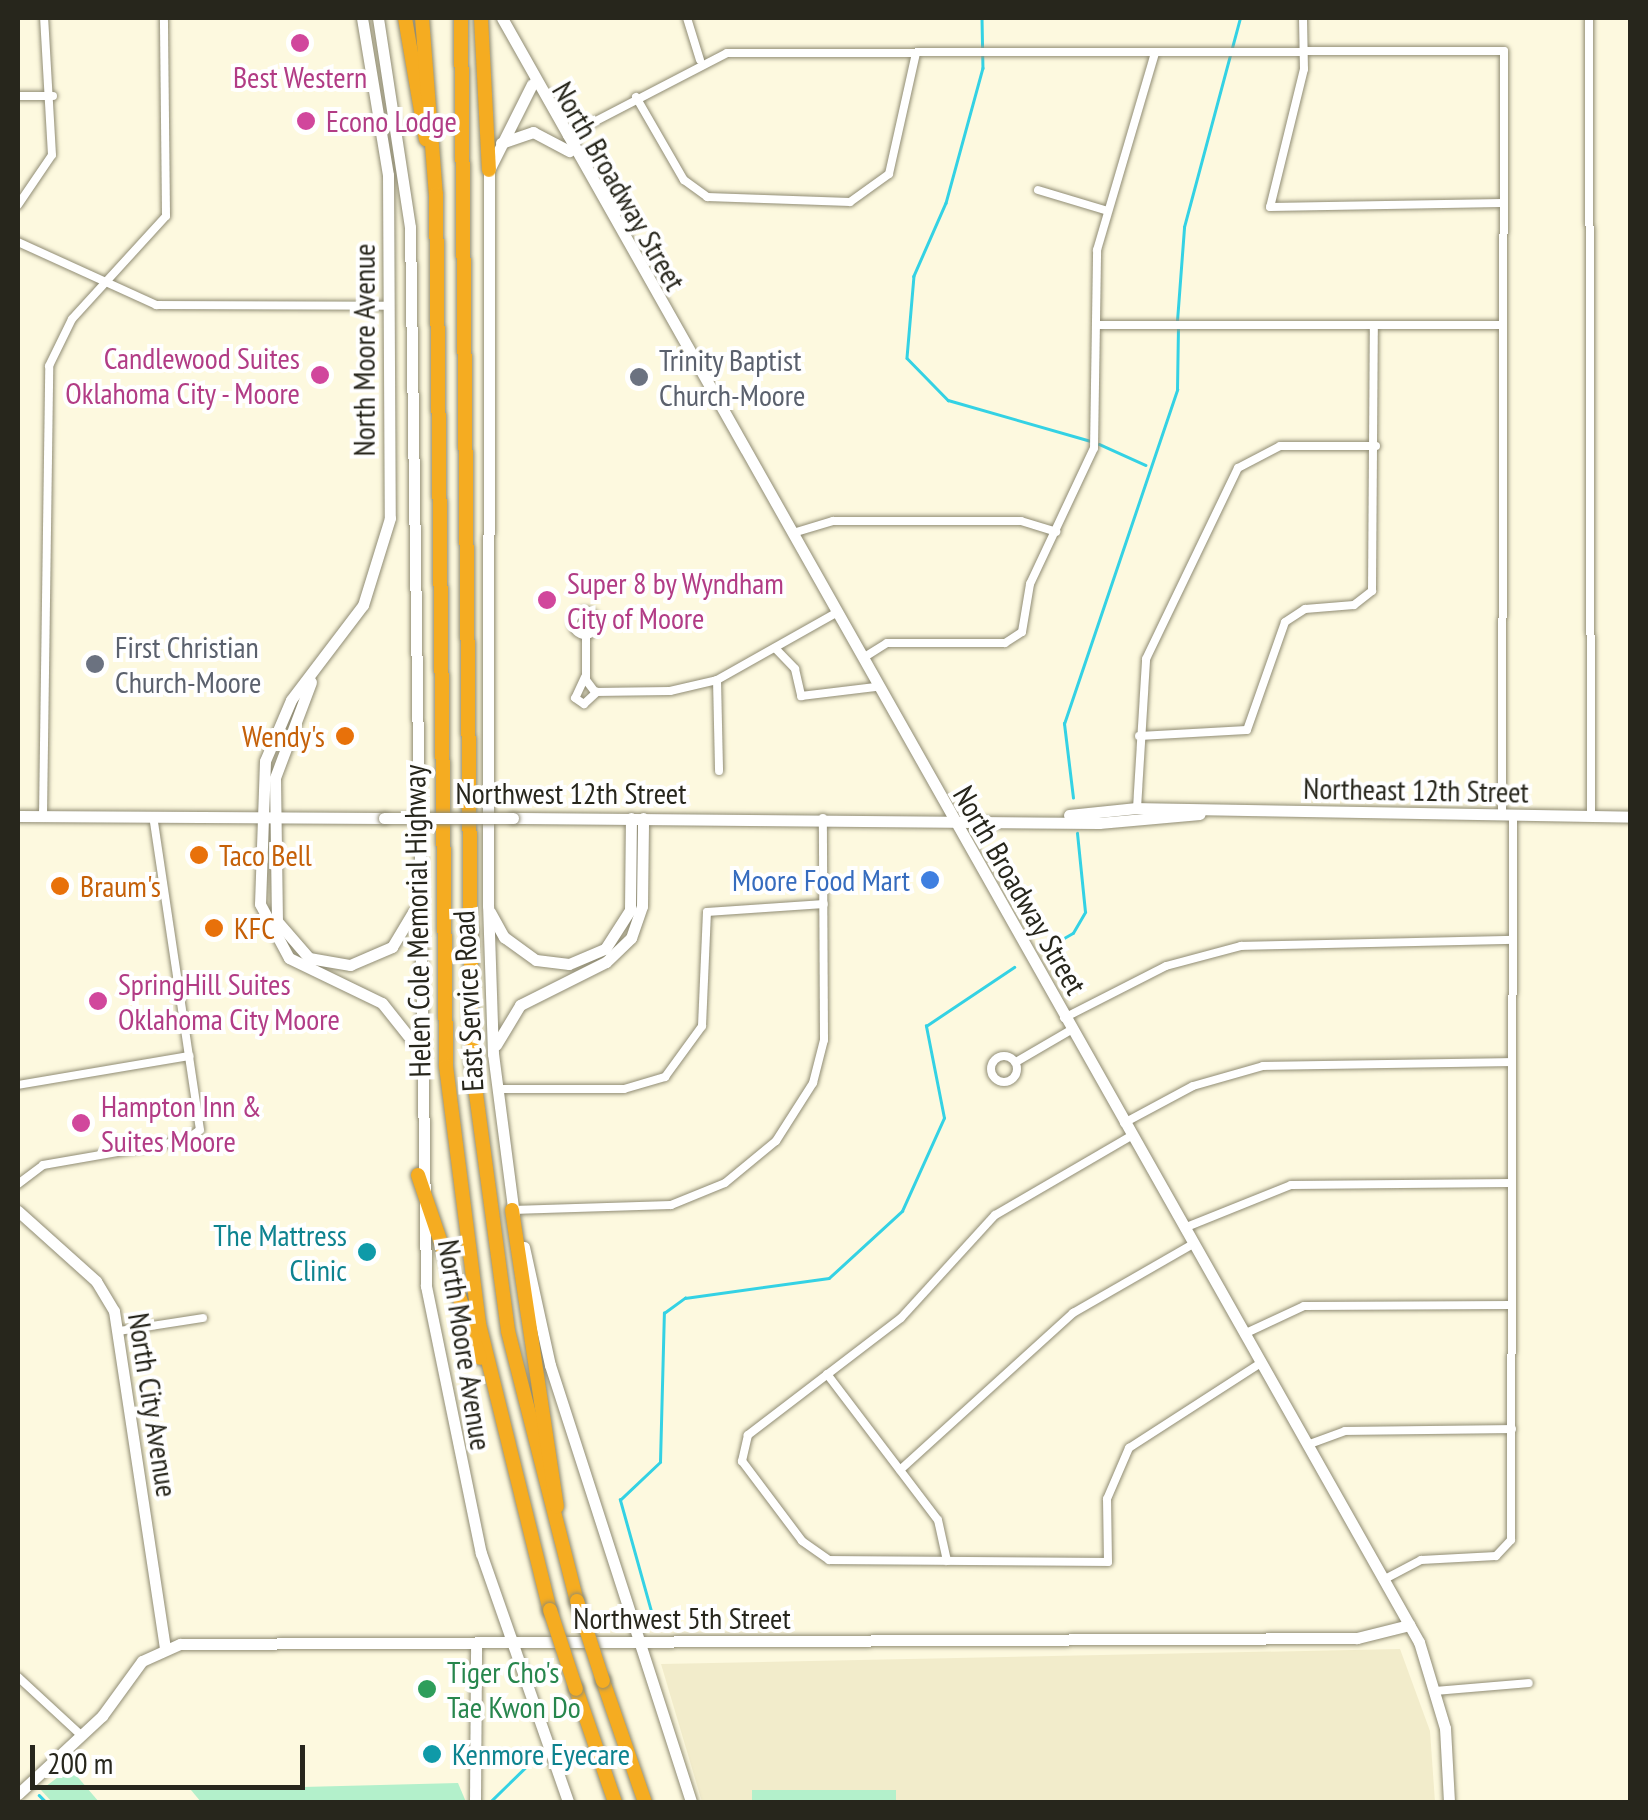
<!DOCTYPE html>
<style>
body{margin:0}
#map{position:relative;width:1648px;height:1820px;overflow:hidden;background:#fdf9df;font-family:"PT Sans Narrow",sans-serif}
div>[style]{position:absolute}
[style*='--x']{left:calc(var(--x)*1px);top:calc(var(--y)*1px);width:calc(var(--w)*1px);rotate:calc(var(--a)*1deg)}
.built>*{inset:0;background:#f2eccb}
.green>*{inset:0;background:#b3f0cb;transform-origin:0 0}
.stream>*{height:2.5px;margin:-1.25px;padding:0 1.25px;transform-origin:1.25px;border-radius:1.25px;background:#34d2e4}
.roads{filter:drop-shadow(0 0 2px #908c74) drop-shadow(0 0 2px #908c74)}
.street>*{height:8px;margin:-4px;padding:0 4px;transform-origin:4px;border-radius:4px;background:#fff}
.street>.ring{margin:-4px;padding:0;box-sizing:content-box;background:none;border:8px solid #fff;border-radius:50%}
.secondary>*{height:11px;margin:-5.5px;padding:0 5.5px;transform-origin:5.5px;border-radius:5.5px;background:#fff}
.highway>*{height:14px;margin:-7px;padding:0 7px;transform-origin:7px;border-radius:7px;background:#f5ac21}
.bridges{filter:drop-shadow(0 0 2px #908c74) drop-shadow(0 0 2px #908c74)}
.secondary-bridge>*{height:11px;margin:-5.5px;padding:0 5.5px;transform-origin:5.5px;border-radius:5.5px;background:#fff}
.highway-bridge>*{height:14px;margin:-7px;padding:0 7px;transform-origin:7px;border-radius:7px;background:#f5ac21}
.dots>*{width:28px;height:28px;translate:-50% -50%;box-sizing:border-box;border:5px solid #fff;border-radius:50%}
span{translate:-50% -50%;white-space:nowrap;text-align:center;line-height:1.15;-webkit-text-stroke:8px #fff;paint-order:stroke}
.hotel-label{font-size:30px;color:#b23c85}
.left{translate:0 -50%;text-align:left}
.right{translate:-100% -50%;text-align:right}
.street-label{font-size:30px;color:#27261c}
.worship-label{font-size:30px;color:#5b616d}
.food-label{font-size:30px;color:#c56008}
.shop-label{font-size:30px;color:#366cbe}
.culture-label{font-size:30px;color:#0d838f}
.leisure-label{font-size:30px;color:#27864d}
.frame{position:absolute;inset:0;border:20px solid #27261c;pointer-events:none}
.scale{position:absolute;left:30px;top:1745px;width:275px;height:45px;box-sizing:border-box;border:5px solid #27261c;border-top:0;padding-left:12px;font-size:30px;line-height:35px;white-space:nowrap;color:#27261c;-webkit-text-stroke:8px #fff;paint-order:stroke}
</style>
<div id="map">
<div class="built">
<i style="clip-path:polygon(1400px 1649px,1430px 1731px,1435px 1802px,702px 1802px,661px 1664px)"></i>
</div>
<div class="green">
<i style="clip-path:polygon(70px 1768px,99px 1802px,52px 1802px,41px 1790px)"></i>
<i style="clip-path:polygon(458px 1783px,466px 1802px,201px 1802px,191px 1790px)"></i>
<i style="left:752px;top:1790px;width:144px;height:12px"></i>
</div>
<div class="stream">
<i style="--x:982;--y:18;--w:50;--a:88.9"></i>
<i style="--x:983;--y:68;--w:140;--a:105.3"></i>
<i style="--x:946;--y:203;--w:80;--a:113.7"></i>
<i style="--x:914;--y:276;--w:82;--a:94.9"></i>
<i style="--x:907;--y:358;--w:59;--a:45.7"></i>
<i style="--x:948;--y:400;--w:149;--a:16"></i>
<i style="--x:1177;--y:321;--w:94;--a:-85.7"></i>
<i style="--x:1184;--y:227;--w:216;--a:-75"></i>
<i style="--x:1099;--y:444;--w:51;--a:24.1"></i>
<i style="--x:1073;--y:798;--w:75;--a:-96.9"></i>
<i style="--x:1064;--y:724;--w:353;--a:-71.3"></i>
<i style="--x:1177;--y:390;--w:61;--a:-89.1"></i>
<i style="--x:1045;--y:949;--w:32;--a:-30"></i>
<i style="--x:1073;--y:933;--w:24;--a:-60"></i>
<i style="--x:1085;--y:912;--w:79;--a:-95.8"></i>
<i style="--x:654;--y:1622;--w:127;--a:-105.6"></i>
<i style="--x:620;--y:1500;--w:55;--a:-43.5"></i>
<i style="--x:660;--y:1462;--w:149;--a:-88.5"></i>
<i style="--x:664;--y:1313;--w:26;--a:-36"></i>
<i style="--x:685;--y:1298;--w:145;--a:-7.9"></i>
<i style="--x:829;--y:1278;--w:99;--a:-42.5"></i>
<i style="--x:902;--y:1211;--w:102;--a:-65.7"></i>
<i style="--x:944;--y:1118;--w:94;--a:-101.1"></i>
<i style="--x:926;--y:1026;--w:106;--a:-33.8"></i>
<i style="--x:39;--y:1795;--w:10;--a:45"></i>
<i style="--x:490;--y:1802;--w:66;--a:-44.4"></i>
</div>
<div class="roads">
<div class="street">
<i style="--x:687;--y:18;--w:44;--a:72.8"></i>
<i style="--x:1303;--y:18;--w:51;--a:88.9"></i>
<i style="--x:1304;--y:69;--w:142;--a:103.8"></i>
<i style="--x:1270;--y:207;--w:232;--a:-1"></i>
<i style="--x:1589;--y:18;--w:799;--a:89.86"></i>
<i style="--x:18;--y:96;--w:35;--a:0"></i>
<i style="--x:636;--y:97;--w:96;--a:60"></i>
<i style="--x:684;--y:180;--w:29;--a:36"></i>
<i style="--x:707;--y:197;--w:143;--a:2"></i>
<i style="--x:850;--y:202;--w:48;--a:-35.7"></i>
<i style="--x:889;--y:174;--w:124;--a:-77.4"></i>
<i style="--x:567;--y:136;--w:180;--a:-27.4"></i>
<i style="--x:727;--y:53;--w:777;--a:-0.15"></i>
<i style="--x:1504;--y:51;--w:765;--a:90.15"></i>
<i style="--x:1038;--y:190;--w:73;--a:16.7"></i>
<i style="--x:18;--y:205;--w:60;--a:-55.8"></i>
<i style="--x:52;--y:155;--w:137;--a:-93.3"></i>
<i style="--x:18;--y:242;--w:152;--a:24.5"></i>
<i style="--x:156;--y:305;--w:233;--a:0.2"></i>
<i style="--x:1097;--y:325;--w:406;--a:0"></i>
<i style="--x:793;--y:533;--w:42;--a:-16.7"></i>
<i style="--x:833;--y:521;--w:188;--a:0"></i>
<i style="--x:1021;--y:521;--w:37;--a:17"></i>
<i class="ring" style="left:573px;top:611px;width:16px;height:16px"></i>
<i style="--x:586;--y:636;--w:44;--a:90"></i>
<i style="--x:586;--y:680;--w:15;--a:53"></i>
<i style="--x:595;--y:692;--w:75;--a:-0.8"></i>
<i style="--x:670;--y:691;--w:48;--a:-13.2"></i>
<i style="--x:717;--y:680;--w:134;--a:-29.4"></i>
<i style="--x:775;--y:648;--w:29;--a:46"></i>
<i style="--x:795;--y:669;--w:28;--a:77"></i>
<i style="--x:801;--y:696;--w:75;--a:-6.9"></i>
<i style="--x:863;--y:658;--w:28;--a:-32"></i>
<i style="--x:887;--y:643;--w:118;--a:0"></i>
<i style="--x:1005;--y:643;--w:20;--a:-33"></i>
<i style="--x:1022;--y:632;--w:49;--a:-80.5"></i>
<i style="--x:1030;--y:584;--w:150;--a:-64.8"></i>
<i style="--x:1094;--y:448;--w:198;--a:-89.1"></i>
<i style="--x:1097;--y:250;--w:205;--a:-73.6"></i>
<i style="--x:585;--y:677;--w:23;--a:115"></i>
<i style="--x:575;--y:698;--w:11;--a:34"></i>
<i style="--x:584;--y:704;--w:18;--a:-43"></i>
<i style="--x:717;--y:680;--w:91;--a:88.7"></i>
<i style="--x:1139;--y:736;--w:108;--a:-3.2"></i>
<i style="--x:1247;--y:730;--w:114;--a:-70.6"></i>
<i style="--x:1285;--y:622;--w:24;--a:-33"></i>
<i style="--x:1305;--y:609;--w:49;--a:-4.7"></i>
<i style="--x:1354;--y:605;--w:23;--a:-38"></i>
<i style="--x:1372;--y:591;--w:266;--a:-89.6"></i>
<i style="--x:1137;--y:808;--w:149;--a:-86.5"></i>
<i style="--x:1146;--y:659;--w:212;--a:-64.3"></i>
<i style="--x:1238;--y:468;--w:47;--a:-27.6"></i>
<i style="--x:1280;--y:446;--w:96;--a:0"></i>
<i style="--x:43;--y:816;--w:450;--a:-89.2"></i>
<i style="--x:49;--y:366;--w:52;--a:-63.9"></i>
<i style="--x:72;--y:319;--w:139;--a:-47.6"></i>
<i style="--x:166;--y:216;--w:198;--a:-90.6"></i>
<i style="--x:1064;--y:1018;--w:114;--a:-27"></i>
<i style="--x:1166;--y:966;--w:78;--a:-14.9"></i>
<i style="--x:1241;--y:946;--w:271;--a:-1.3"></i>
<i class="ring" style="left:991px;top:1056px;width:18px;height:18px"></i>
<i style="--x:1016;--y:1062;--w:64;--a:-30.2"></i>
<i style="--x:18;--y:1085;--w:174;--a:-9.6"></i>
<i style="--x:497;--y:1089;--w:127;--a:0"></i>
<i style="--x:624;--y:1089;--w:43;--a:-16.3"></i>
<i style="--x:665;--y:1077;--w:63;--a:-54"></i>
<i style="--x:702;--y:1026;--w:114;--a:-87.5"></i>
<i style="--x:707;--y:912;--w:117;--a:-3.9"></i>
<i style="--x:1124;--y:1123;--w:78;--a:-28.2"></i>
<i style="--x:1193;--y:1086;--w:73;--a:-15.9"></i>
<i style="--x:1263;--y:1066;--w:248;--a:-0.9"></i>
<i style="--x:1131;--y:1136;--w:157;--a:149.8"></i>
<i style="--x:995;--y:1215;--w:139;--a:132.4"></i>
<i style="--x:901;--y:1318;--w:193;--a:142.6"></i>
<i style="--x:748;--y:1435;--w:27;--a:103"></i>
<i style="--x:742;--y:1461;--w:100;--a:53.1"></i>
<i style="--x:802;--y:1541;--w:33;--a:35"></i>
<i style="--x:829;--y:1560;--w:279;--a:0.4"></i>
<i style="--x:1108;--y:1562;--w:63;--a:-90.9"></i>
<i style="--x:1107;--y:1499;--w:56;--a:-66.7"></i>
<i style="--x:1129;--y:1448;--w:157;--a:-32.8"></i>
<i style="--x:18;--y:1184;--w:31;--a:-37"></i>
<i style="--x:43;--y:1165;--w:145;--a:-9.9"></i>
<i style="--x:186;--y:1140;--w:17;--a:-36"></i>
<i style="--x:200;--y:1130;--w:317;--a:-98.5"></i>
<i style="--x:512;--y:1210;--w:159;--a:-1.8"></i>
<i style="--x:671;--y:1205;--w:58;--a:-22.2"></i>
<i style="--x:725;--y:1183;--w:66;--a:-39.5"></i>
<i style="--x:776;--y:1141;--w:69;--a:-57.5"></i>
<i style="--x:813;--y:1083;--w:44;--a:-75.7"></i>
<i style="--x:824;--y:1040;--w:222;--a:-90.3"></i>
<i style="--x:1184;--y:1228;--w:115;--a:-21.9"></i>
<i style="--x:1291;--y:1185;--w:221;--a:-0.5"></i>
<i style="--x:119;--y:1331;--w:85;--a:-8.8"></i>
<i style="--x:1244;--y:1334;--w:66;--a:-25"></i>
<i style="--x:1304;--y:1306;--w:208;--a:-0.3"></i>
<i style="--x:827;--y:1374;--w:183;--a:52.8"></i>
<i style="--x:938;--y:1520;--w:42;--a:77.6"></i>
<i style="--x:1307;--y:1445;--w:40;--a:-20.2"></i>
<i style="--x:1345;--y:1431;--w:167;--a:-0.7"></i>
<i style="--x:900;--y:1470;--w:234;--a:-42.2"></i>
<i style="--x:1073;--y:1313;--w:138;--a:-29.9"></i>
<i style="--x:1383;--y:1580;--w:43;--a:-27.8"></i>
<i style="--x:1421;--y:1560;--w:75;--a:-3.1"></i>
<i style="--x:1496;--y:1556;--w:22;--a:-47"></i>
<i style="--x:1511;--y:1540;--w:723;--a:-89.84"></i>
<i style="--x:18;--y:1677;--w:87;--a:42.7"></i>
<i style="--x:1436;--y:1691;--w:93;--a:-4.9"></i>
</div>
<div class="secondary">
<i style="--x:362;--y:18;--w:159;--a:80.6"></i>
<i style="--x:388;--y:175;--w:343;--a:89.7"></i>
<i style="--x:390;--y:518;--w:91;--a:107.2"></i>
<i style="--x:363;--y:605;--w:119;--a:127.2"></i>
<i style="--x:291;--y:700;--w:66;--a:113.1"></i>
<i style="--x:265;--y:761;--w:143;--a:92"></i>
<i style="--x:260;--y:904;--w:61;--a:61.8"></i>
<i style="--x:289;--y:958;--w:103;--a:25.8"></i>
<i style="--x:382;--y:1003;--w:50;--a:51.5"></i>
<i style="--x:378;--y:18;--w:211;--a:81.3"></i>
<i style="--x:410;--y:227;--w:1059;--a:89.13"></i>
<i style="--x:426;--y:1286;--w:273;--a:78.4"></i>
<i style="--x:481;--y:1553;--w:264;--a:70.7"></i>
<i style="--x:502;--y:18;--w:1865;--a:60.55"></i>
<i style="--x:1419;--y:1642;--w:90;--a:73.2"></i>
<i style="--x:1445;--y:1728;--w:74;--a:86.9"></i>
<i style="--x:501;--y:143;--w:34;--a:-19"></i>
<i style="--x:533;--y:132;--w:41;--a:27.8"></i>
<i style="--x:311;--y:682;--w:103;--a:110.6"></i>
<i style="--x:275;--y:778;--w:143;--a:89.2"></i>
<i style="--x:277;--y:921;--w:49;--a:49.1"></i>
<i style="--x:309;--y:958;--w:42;--a:9.7"></i>
<i style="--x:350;--y:965;--w:46;--a:-23.2"></i>
<i style="--x:392;--y:947;--w:41;--a:-59"></i>
<i style="--x:1069;--y:815;--w:68;--a:-5.9"></i>
<i style="--x:1137;--y:808;--w:493;--a:1"></i>
<i style="--x:18;--y:816;--w:366;--a:0.3"></i>
<i style="--x:513;--y:818;--w:586;--a:0.49"></i>
<i style="--x:1099;--y:823;--w:101;--a:-5.1"></i>
<i style="--x:490;--y:912;--w:29;--a:61"></i>
<i style="--x:504;--y:937;--w:39;--a:36"></i>
<i style="--x:536;--y:960;--w:33;--a:7"></i>
<i style="--x:569;--y:964;--w:39;--a:-23"></i>
<i style="--x:605;--y:949;--w:46;--a:-57.3"></i>
<i style="--x:630;--y:910;--w:92;--a:-89.4"></i>
<i style="--x:496;--y:1045;--w:47;--a:-59"></i>
<i style="--x:520;--y:1005;--w:96;--a:-26.6"></i>
<i style="--x:606;--y:962;--w:35;--a:-44"></i>
<i style="--x:631;--y:938;--w:34;--a:-71"></i>
<i style="--x:642;--y:906;--w:88;--a:-89.3"></i>
<i style="--x:18;--y:1211;--w:105;--a:41.9"></i>
<i style="--x:96;--y:1281;--w:35;--a:59"></i>
<i style="--x:114;--y:1311;--w:340;--a:81.4"></i>
<i style="--x:514;--y:1215;--w:162;--a:-97.4"></i>
<i style="--x:493;--y:1054;--w:148;--a:-91.9"></i>
<i style="--x:488;--y:906;--w:736;--a:-89.92"></i>
<i style="--x:489;--y:170;--w:96;--a:-63.4"></i>
<i style="--x:524;--y:1247;--w:121;--a:77.6"></i>
<i style="--x:550;--y:1365;--w:459;--a:72.1"></i>
<i style="--x:18;--y:1794;--w:115;--a:-42.9"></i>
<i style="--x:102;--y:1716;--w:68;--a:-54"></i>
<i style="--x:142;--y:1661;--w:42;--a:-24.1"></i>
<i style="--x:180;--y:1644;--w:1177;--a:-0.29"></i>
<i style="--x:1357;--y:1638;--w:54;--a:-14"></i>
<i style="--x:475;--y:1802;--w:158;--a:-89.6"></i>
</div>
<div class="highway">
<i style="--x:405;--y:18;--w:123;--a:80.2"></i>
<i style="--x:422;--y:18;--w:177;--a:85.5"></i>
<i style="--x:436;--y:194;--w:872;--a:89.34"></i>
<i style="--x:446;--y:1066;--w:260;--a:82.7"></i>
<i style="--x:479;--y:1324;--w:295;--a:76.1"></i>
<i style="--x:461;--y:18;--w:1046;--a:89.4"></i>
<i style="--x:472;--y:1064;--w:269;--a:82.3"></i>
<i style="--x:508;--y:1331;--w:279;--a:75.7"></i>
<i style="--x:481;--y:18;--w:152;--a:87"></i>
<i style="--x:418;--y:1175;--w:193;--a:71.3"></i>
<i style="--x:512;--y:1210;--w:300;--a:81.4"></i>
<i style="--x:603;--y:1681;--w:128;--a:70.9"></i>
<i style="--x:576;--y:1689;--w:120;--a:71"></i>
</div>
</div>
<div class="bridges">
<div class="secondary-bridge">
<i style="--x:384;--y:818;--w:129;--a:0"></i>
</div>
<div class="highway-bridge">
<i style="--x:577;--y:1601;--w:84;--a:72"></i>
<i style="--x:550;--y:1610;--w:83;--a:71.8"></i>
</div>
</div>
<div class="dots">
<i style="left:300px;top:43px;background:#d1479c"></i>
<i style="left:306px;top:121px;background:#d1479c"></i>
<i style="left:320px;top:375px;background:#d1479c"></i>
<i style="left:639px;top:377px;background:#6b7280"></i>
<i style="left:547px;top:600px;background:#d1479c"></i>
<i style="left:95px;top:664px;background:#6b7280"></i>
<i style="left:345px;top:736px;background:#e8710a"></i>
<i style="left:199px;top:855px;background:#e8710a"></i>
<i style="left:930px;top:880px;background:#3f7fe0"></i>
<i style="left:60px;top:886px;background:#e8710a"></i>
<i style="left:214px;top:928px;background:#e8710a"></i>
<i style="left:98px;top:1001px;background:#d1479c"></i>
<i style="left:81px;top:1123px;background:#d1479c"></i>
<i style="left:367px;top:1252px;background:#0f9aa8"></i>
<i style="left:427px;top:1689px;background:#2e9e5b"></i>
<i style="left:432px;top:1754px;background:#0f9aa8"></i>
</div>
<div class="hotel-label">
<span style="left:300px;top:77px">Best Western</span>
<span class="left" style="left:326px;top:121px">Econo Lodge</span>
<span class="right" style="left:300px;top:375px">Candlewood Suites<br>Oklahoma City - Moore</span>
<span class="left" style="left:567px;top:600px">Super 8 by Wyndham<br>City of Moore</span>
<span class="left" style="left:118px;top:1001px">SpringHill Suites<br>Oklahoma City Moore</span>
<span class="left" style="left:101px;top:1123px">Hampton Inn &amp;<br>Suites Moore</span>
</div>
<div class="street-label">
<span style="left:619px;top:186px;rotate:60deg">North Broadway Street</span>
<span style="left:364px;top:350px;rotate:-90deg">North Moore Avenue</span>
<span style="left:1416px;top:790px;rotate:1deg">Northeast 12th Street</span>
<span style="left:571px;top:793px">Northwest 12th Street</span>
<span style="left:1020px;top:890px;rotate:60deg">North Broadway Street</span>
<span style="left:417px;top:921px;rotate:-91deg">Helen Cole Memorial Highway</span>
<span style="left:468px;top:1001px;rotate:-93deg">East Service Road</span>
<span style="left:465px;top:1345px;rotate:81deg">North Moore Avenue</span>
<span style="left:153px;top:1405px;rotate:81deg">North City Avenue</span>
<span style="left:682px;top:1618px">Northwest 5th Street</span>
</div>
<div class="worship-label">
<span class="left" style="left:659px;top:377px">Trinity Baptist<br>Church-Moore</span>
<span class="left" style="left:115px;top:664px">First Christian<br>Church-Moore</span>
</div>
<div class="food-label">
<span class="right" style="left:325px;top:736px">Wendy's</span>
<span class="left" style="left:219px;top:855px">Taco Bell</span>
<span class="left" style="left:80px;top:886px">Braum's</span>
<span class="left" style="left:234px;top:928px">KFC</span>
</div>
<div class="shop-label">
<span class="right" style="left:910px;top:880px">Moore Food Mart</span>
</div>
<div class="culture-label">
<span class="right" style="left:347px;top:1252px">The Mattress<br>Clinic</span>
<span class="left" style="left:452px;top:1754px">Kenmore Eyecare</span>
</div>
<div class="leisure-label">
<span class="left" style="left:447px;top:1689px">Tiger Cho's<br>Tae Kwon Do</span>
</div>
<div class="frame"></div>
<div class="scale">200 m</div>
</div>
